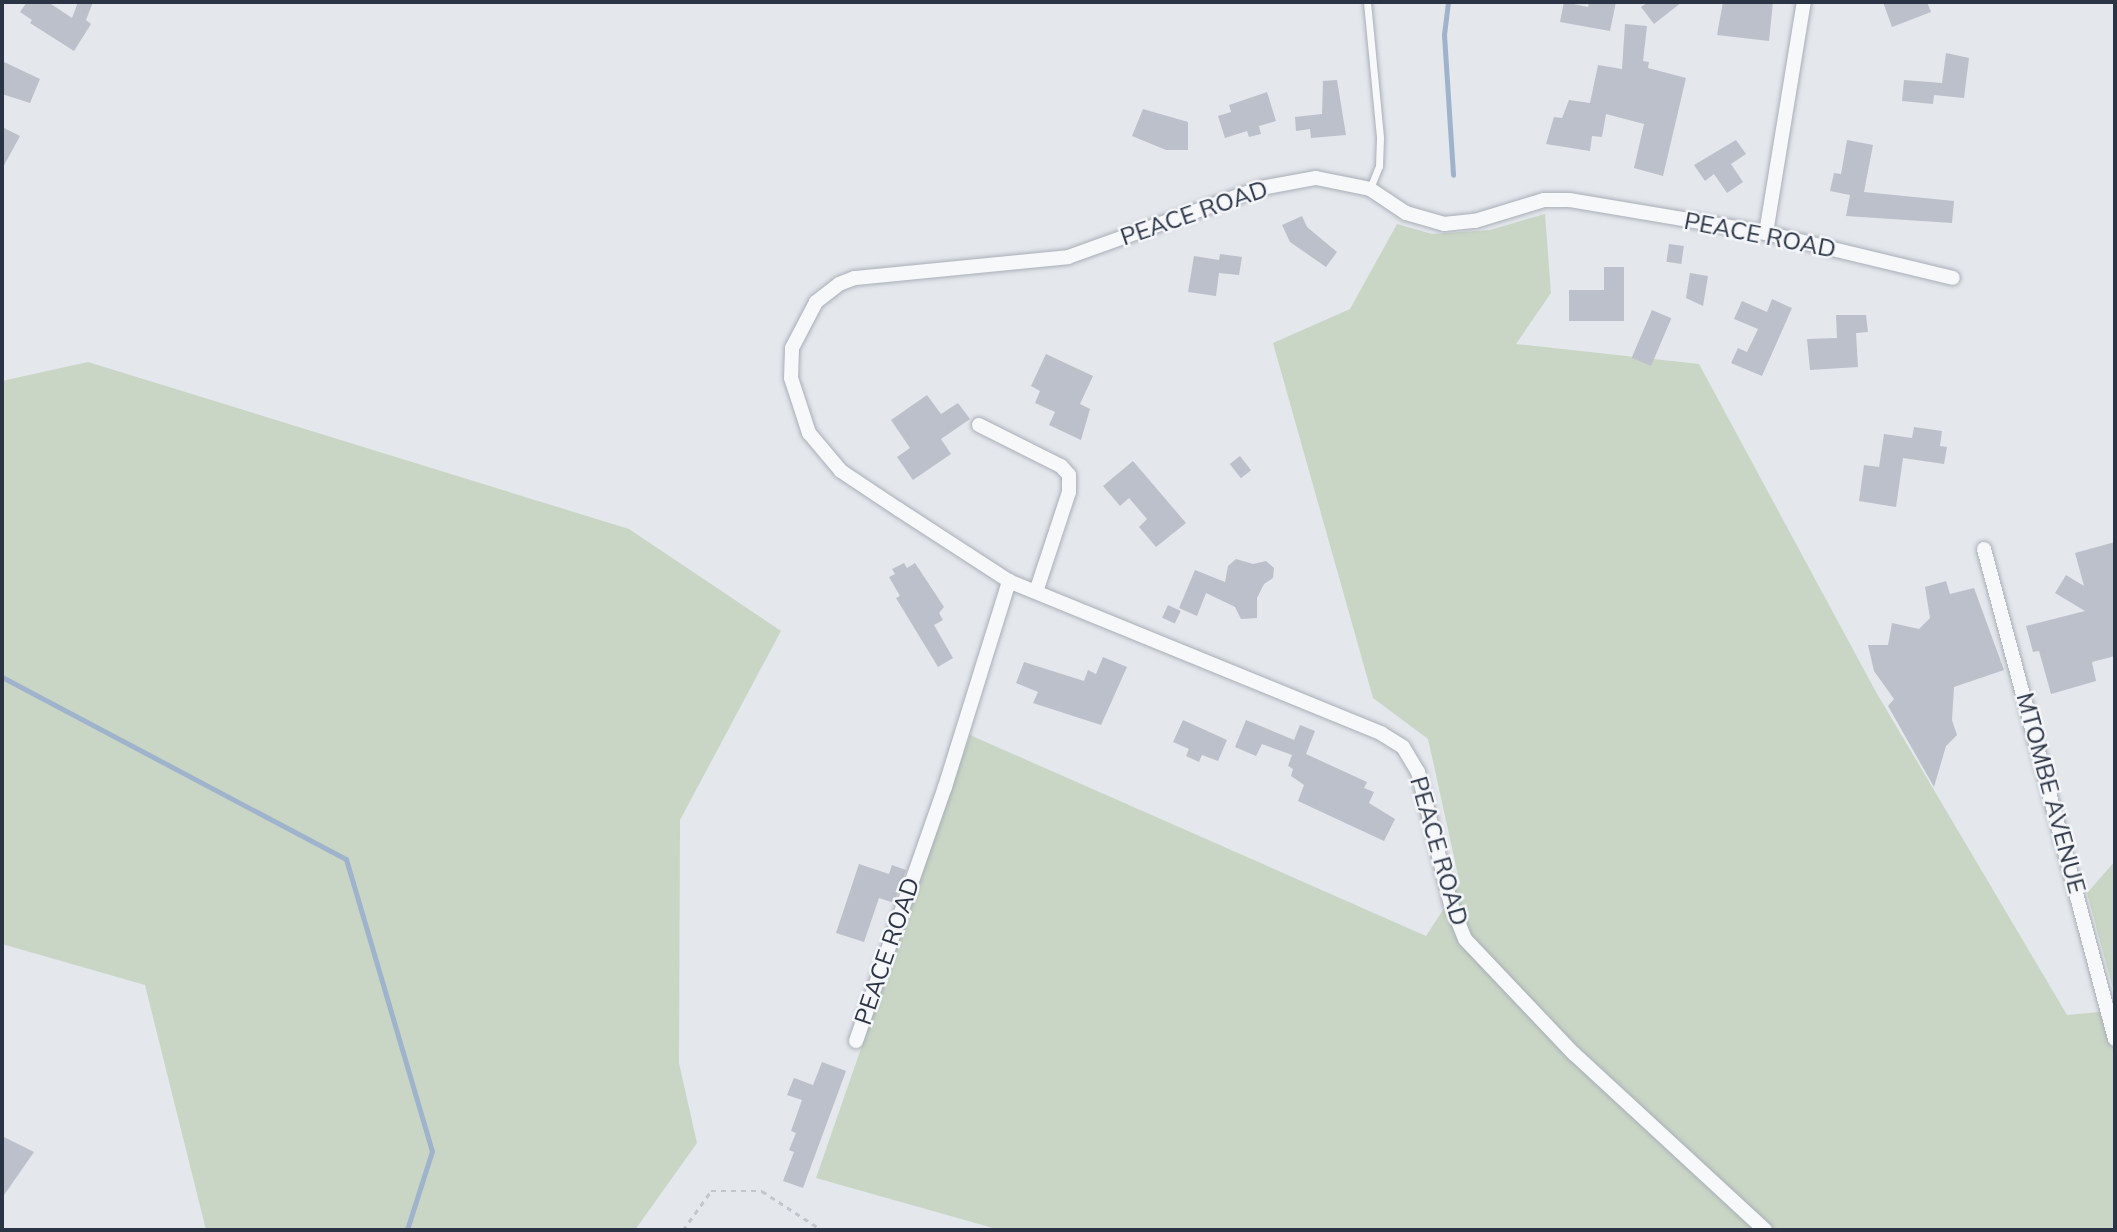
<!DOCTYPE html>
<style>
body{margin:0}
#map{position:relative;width:2117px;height:1232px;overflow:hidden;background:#e4e7ec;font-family:Mulish,sans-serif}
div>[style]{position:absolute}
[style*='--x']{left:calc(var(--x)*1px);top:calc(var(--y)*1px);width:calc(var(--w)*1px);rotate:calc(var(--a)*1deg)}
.green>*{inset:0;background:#c9d6c5}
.stream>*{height:5px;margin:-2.5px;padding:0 2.5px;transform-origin:2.5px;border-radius:2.5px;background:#9fb4cc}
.building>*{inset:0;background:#bbc0ca;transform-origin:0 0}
.path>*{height:2.5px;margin-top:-1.25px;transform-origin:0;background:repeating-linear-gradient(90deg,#c2c5cb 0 5px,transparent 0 10px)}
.roads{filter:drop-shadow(0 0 2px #a9aeb7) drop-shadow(0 0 2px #a9aeb7)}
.lane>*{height:7px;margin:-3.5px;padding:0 3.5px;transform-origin:3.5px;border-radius:3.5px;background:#f7f8fa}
.street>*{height:14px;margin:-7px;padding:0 7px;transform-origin:7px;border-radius:7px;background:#f7f8fa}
span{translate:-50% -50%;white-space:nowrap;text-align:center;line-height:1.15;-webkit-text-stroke:5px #f4f6f9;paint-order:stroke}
.street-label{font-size:24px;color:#2b3445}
.frame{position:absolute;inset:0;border:4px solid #2b3445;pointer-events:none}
</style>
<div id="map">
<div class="green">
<i style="clip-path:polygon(1545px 214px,1551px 293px,1516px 344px,1699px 364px,1876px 692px,2067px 1015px,2099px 1012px,2115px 999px,2115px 1230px,1000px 1230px,816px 1178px,970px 735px,1426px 936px,1460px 884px,1428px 739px,1373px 698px,1273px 343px,1350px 309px,1397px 224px,1432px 234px,1490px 230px)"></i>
<i style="clip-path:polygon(88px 362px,629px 529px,781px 631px,680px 820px,679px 1063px,697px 1143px,635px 1230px,206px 1230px,145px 985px,2px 944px,2px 381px)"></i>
<i style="clip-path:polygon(2115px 861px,2115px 996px,2087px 893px)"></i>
</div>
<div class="stream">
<i style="--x:1448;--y:2;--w:33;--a:97"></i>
<i style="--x:1444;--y:35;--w:140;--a:86.3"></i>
<i style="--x:2;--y:677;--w:389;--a:27.9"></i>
<i style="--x:346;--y:859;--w:304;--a:73.6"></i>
<i style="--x:432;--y:1151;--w:83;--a:107.6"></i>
</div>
<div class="building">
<i style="clip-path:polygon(27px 2px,48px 2px,72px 18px,78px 2px,93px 2px,86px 20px,91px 24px,74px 51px,30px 23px,32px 20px,20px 12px)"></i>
<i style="clip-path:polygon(1564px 2px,1588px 7px,1589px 2px,1616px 2px,1610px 31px,1560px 22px)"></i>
<i style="clip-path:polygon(1648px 2px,1682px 2px,1654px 24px,1641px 7px)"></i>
<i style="clip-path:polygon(1723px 2px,1773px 2px,1769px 41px,1717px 35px)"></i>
<i style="clip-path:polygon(1883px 2px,1927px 2px,1931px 12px,1892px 27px)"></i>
<i style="clip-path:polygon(1625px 24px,1647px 26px,1643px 61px,1649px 62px,1648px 68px,1686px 78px,1663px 176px,1634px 168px,1644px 124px,1606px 114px,1602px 137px,1592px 136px,1590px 151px,1546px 144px,1554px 117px,1562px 118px,1569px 100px,1590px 103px,1598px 65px,1622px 69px)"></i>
<i style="clip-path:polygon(1946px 53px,1969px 58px,1964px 98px,1934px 95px,1933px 104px,1902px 101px,1904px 80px,1942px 83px)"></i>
<i style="clip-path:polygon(2px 61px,40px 79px,30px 103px,2px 94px)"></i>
<i style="clip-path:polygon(1337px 80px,1346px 135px,1311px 138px,1310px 129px,1296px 131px,1295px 117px,1322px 114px,1323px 81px)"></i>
<i style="clip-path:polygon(1267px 92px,1276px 121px,1259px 126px,1261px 134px,1249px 137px,1247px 131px,1225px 138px,1218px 116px,1231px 112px,1229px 105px)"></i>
<i style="clip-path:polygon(1143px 109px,1188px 122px,1188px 150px,1166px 150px,1132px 136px)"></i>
<i style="clip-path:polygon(2px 127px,20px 136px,2px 169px)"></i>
<i style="clip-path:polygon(1736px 140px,1746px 154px,1731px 164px,1743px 182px,1727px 193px,1714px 174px,1705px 181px,1694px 165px)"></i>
<i style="clip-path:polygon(1847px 140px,1873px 145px,1864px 192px,1954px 201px,1952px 223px,1846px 216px,1850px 195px,1830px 191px,1834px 173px,1841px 174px)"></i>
<i style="clip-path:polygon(1302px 216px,1307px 227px,1337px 252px,1326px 267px,1290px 242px,1282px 225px)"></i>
<i style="left:1669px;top:244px;width:15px;height:18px;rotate:8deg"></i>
<i style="clip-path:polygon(1220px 254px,1242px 257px,1239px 275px,1219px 273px,1216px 296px,1188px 292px,1194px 256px,1219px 260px)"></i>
<i style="clip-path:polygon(1604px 267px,1624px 267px,1624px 321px,1569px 321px,1569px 290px,1604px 290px)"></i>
<i style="clip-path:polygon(1690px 273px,1708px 276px,1703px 306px,1686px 298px)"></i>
<i style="clip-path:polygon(1772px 299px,1792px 308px,1762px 376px,1731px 363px,1738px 348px,1747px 352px,1758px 329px,1734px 319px,1742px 301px,1767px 312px)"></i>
<i style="left:1652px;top:310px;width:21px;height:52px;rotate:23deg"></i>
<i style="clip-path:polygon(1836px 315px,1866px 315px,1868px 332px,1856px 333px,1858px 367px,1810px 370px,1807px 339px,1837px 338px)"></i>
<i style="clip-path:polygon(1046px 354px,1093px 376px,1080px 404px,1090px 409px,1081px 440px,1049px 425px,1055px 412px,1035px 403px,1040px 391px,1031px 386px)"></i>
<i style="clip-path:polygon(927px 395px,941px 414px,958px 403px,970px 419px,941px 439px,951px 454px,913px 480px,897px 457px,910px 448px,891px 420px)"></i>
<i style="clip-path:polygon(1914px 427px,1942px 431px,1940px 446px,1947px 447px,1944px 464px,1903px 458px,1896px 507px,1859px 501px,1864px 465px,1879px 467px,1884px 434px,1912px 438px)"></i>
<i style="left:1240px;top:456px;width:18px;height:13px;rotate:52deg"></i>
<i style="clip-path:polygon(1133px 461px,1186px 523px,1156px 547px,1139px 527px,1147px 519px,1129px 498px,1120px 506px,1103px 486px)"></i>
<i style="clip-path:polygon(2115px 542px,2115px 656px,2092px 662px,2096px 681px,2051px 694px,2039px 651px,2033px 652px,2026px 626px,2085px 611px,2055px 593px,2066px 575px,2084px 586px,2075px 553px)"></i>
<i style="clip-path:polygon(1236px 559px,1253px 564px,1266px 561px,1274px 568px,1273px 578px,1264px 584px,1257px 598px,1257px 618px,1241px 619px,1235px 607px,1206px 593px,1197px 616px,1179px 608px,1195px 570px,1225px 582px,1228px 566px)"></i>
<i style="clip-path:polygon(904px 563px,907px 568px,915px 563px,944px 607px,939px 613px,943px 620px,934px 625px,953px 658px,938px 667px,896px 598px,900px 596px,889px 577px,895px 574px,892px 569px)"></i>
<i style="clip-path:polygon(1946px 581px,1950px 594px,1974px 588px,2004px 670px,1954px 687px,1952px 720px,1957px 735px,1946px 746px,1934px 787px,1888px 706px,1894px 699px,1874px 671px,1868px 645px,1888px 645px,1892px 623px,1919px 629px,1930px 618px,1925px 587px)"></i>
<i style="left:1168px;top:605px;width:14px;height:14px;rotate:25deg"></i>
<i style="clip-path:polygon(1103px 657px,1127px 667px,1101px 725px,1033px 703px,1038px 692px,1016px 683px,1024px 662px,1084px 681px,1088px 670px,1096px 674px)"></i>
<i style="clip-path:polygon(1183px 720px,1227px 740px,1218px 761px,1202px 755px,1199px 762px,1186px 756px,1189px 749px,1173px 742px)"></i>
<i style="clip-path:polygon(1246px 720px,1294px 740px,1300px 725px,1315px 731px,1306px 754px,1367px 782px,1364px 788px,1374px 792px,1369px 803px,1395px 819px,1384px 841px,1298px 801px,1304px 785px,1291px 776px,1293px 769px,1288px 766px,1292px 755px,1262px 744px,1256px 756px,1235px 747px)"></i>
<i style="clip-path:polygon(859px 864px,889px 874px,892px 865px,906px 870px,894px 903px,879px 898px,864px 942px,836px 933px)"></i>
<i style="clip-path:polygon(822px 1062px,846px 1071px,803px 1188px,783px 1181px,794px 1152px,789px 1150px,796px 1133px,791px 1131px,802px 1100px,787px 1095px,794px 1078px,813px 1085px)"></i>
<i style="clip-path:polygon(2px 1136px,34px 1152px,2px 1198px)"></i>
</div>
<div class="path">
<i style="--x:683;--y:1230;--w:48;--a:-54.3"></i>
<i style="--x:711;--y:1191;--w:51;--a:0"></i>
<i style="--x:762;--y:1191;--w:72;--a:33"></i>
</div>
<div class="roads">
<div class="lane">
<i style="--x:1367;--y:2;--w:137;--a:84.5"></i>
<i style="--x:1380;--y:138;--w:28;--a:92"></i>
<i style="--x:1379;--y:166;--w:24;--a:112"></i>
</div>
<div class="street">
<i style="--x:1766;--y:233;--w:234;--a:-80.7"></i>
<i style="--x:979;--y:425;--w:92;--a:26.6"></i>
<i style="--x:1061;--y:466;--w:12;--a:48"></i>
<i style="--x:1069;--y:475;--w:17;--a:90"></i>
<i style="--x:1069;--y:492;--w:105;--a:108.3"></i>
<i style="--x:1984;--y:549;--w:507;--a:75.03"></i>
<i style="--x:856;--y:1041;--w:269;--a:-70.7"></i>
<i style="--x:945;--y:787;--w:216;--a:-72.7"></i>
<i style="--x:1765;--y:1230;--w:260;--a:-137.3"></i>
<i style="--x:1574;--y:1054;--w:158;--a:-133.5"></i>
<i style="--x:1465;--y:939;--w:37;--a:-112"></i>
<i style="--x:1451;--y:905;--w:137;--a:-103.9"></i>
<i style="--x:1418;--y:772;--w:29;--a:-121"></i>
<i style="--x:1403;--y:747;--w:26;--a:-148"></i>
<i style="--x:1381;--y:733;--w:402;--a:-157.8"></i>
<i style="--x:1009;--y:581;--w:132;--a:-147"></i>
<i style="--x:898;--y:509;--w:69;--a:-146.3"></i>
<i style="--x:841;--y:471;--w:50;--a:-130.1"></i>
<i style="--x:809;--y:433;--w:58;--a:-108.1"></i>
<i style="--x:791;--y:378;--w:30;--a:-88"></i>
<i style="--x:792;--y:348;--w:52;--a:-62.4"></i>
<i style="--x:816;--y:302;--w:29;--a:-38"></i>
<i style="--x:839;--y:284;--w:17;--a:-21"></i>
<i style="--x:855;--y:278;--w:214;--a:-5.6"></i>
<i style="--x:1068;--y:257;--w:205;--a:-19.7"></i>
<i style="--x:1261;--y:188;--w:56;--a:-10.3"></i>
<i style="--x:1316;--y:178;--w:55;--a:11.5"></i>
<i style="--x:1370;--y:189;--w:43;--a:33.7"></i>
<i style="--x:1406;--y:213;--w:40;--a:16"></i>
<i style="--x:1444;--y:224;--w:31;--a:-6"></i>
<i style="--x:1475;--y:221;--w:72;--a:-16.9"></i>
<i style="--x:1544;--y:200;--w:25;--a:0"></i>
<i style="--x:1569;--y:200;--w:200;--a:9.5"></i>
<i style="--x:1766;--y:233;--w:192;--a:13.5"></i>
</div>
</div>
<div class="street-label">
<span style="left:1194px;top:213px;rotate:-19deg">PEACE ROAD</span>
<span style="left:1760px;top:235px;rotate:11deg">PEACE ROAD</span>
<span style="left:2051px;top:793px;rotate:75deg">MTOMBE AVENUE</span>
<span style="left:1439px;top:851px;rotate:74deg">PEACE ROAD</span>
<span style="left:887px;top:951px;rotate:-71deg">PEACE ROAD</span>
</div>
<div class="frame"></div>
</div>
